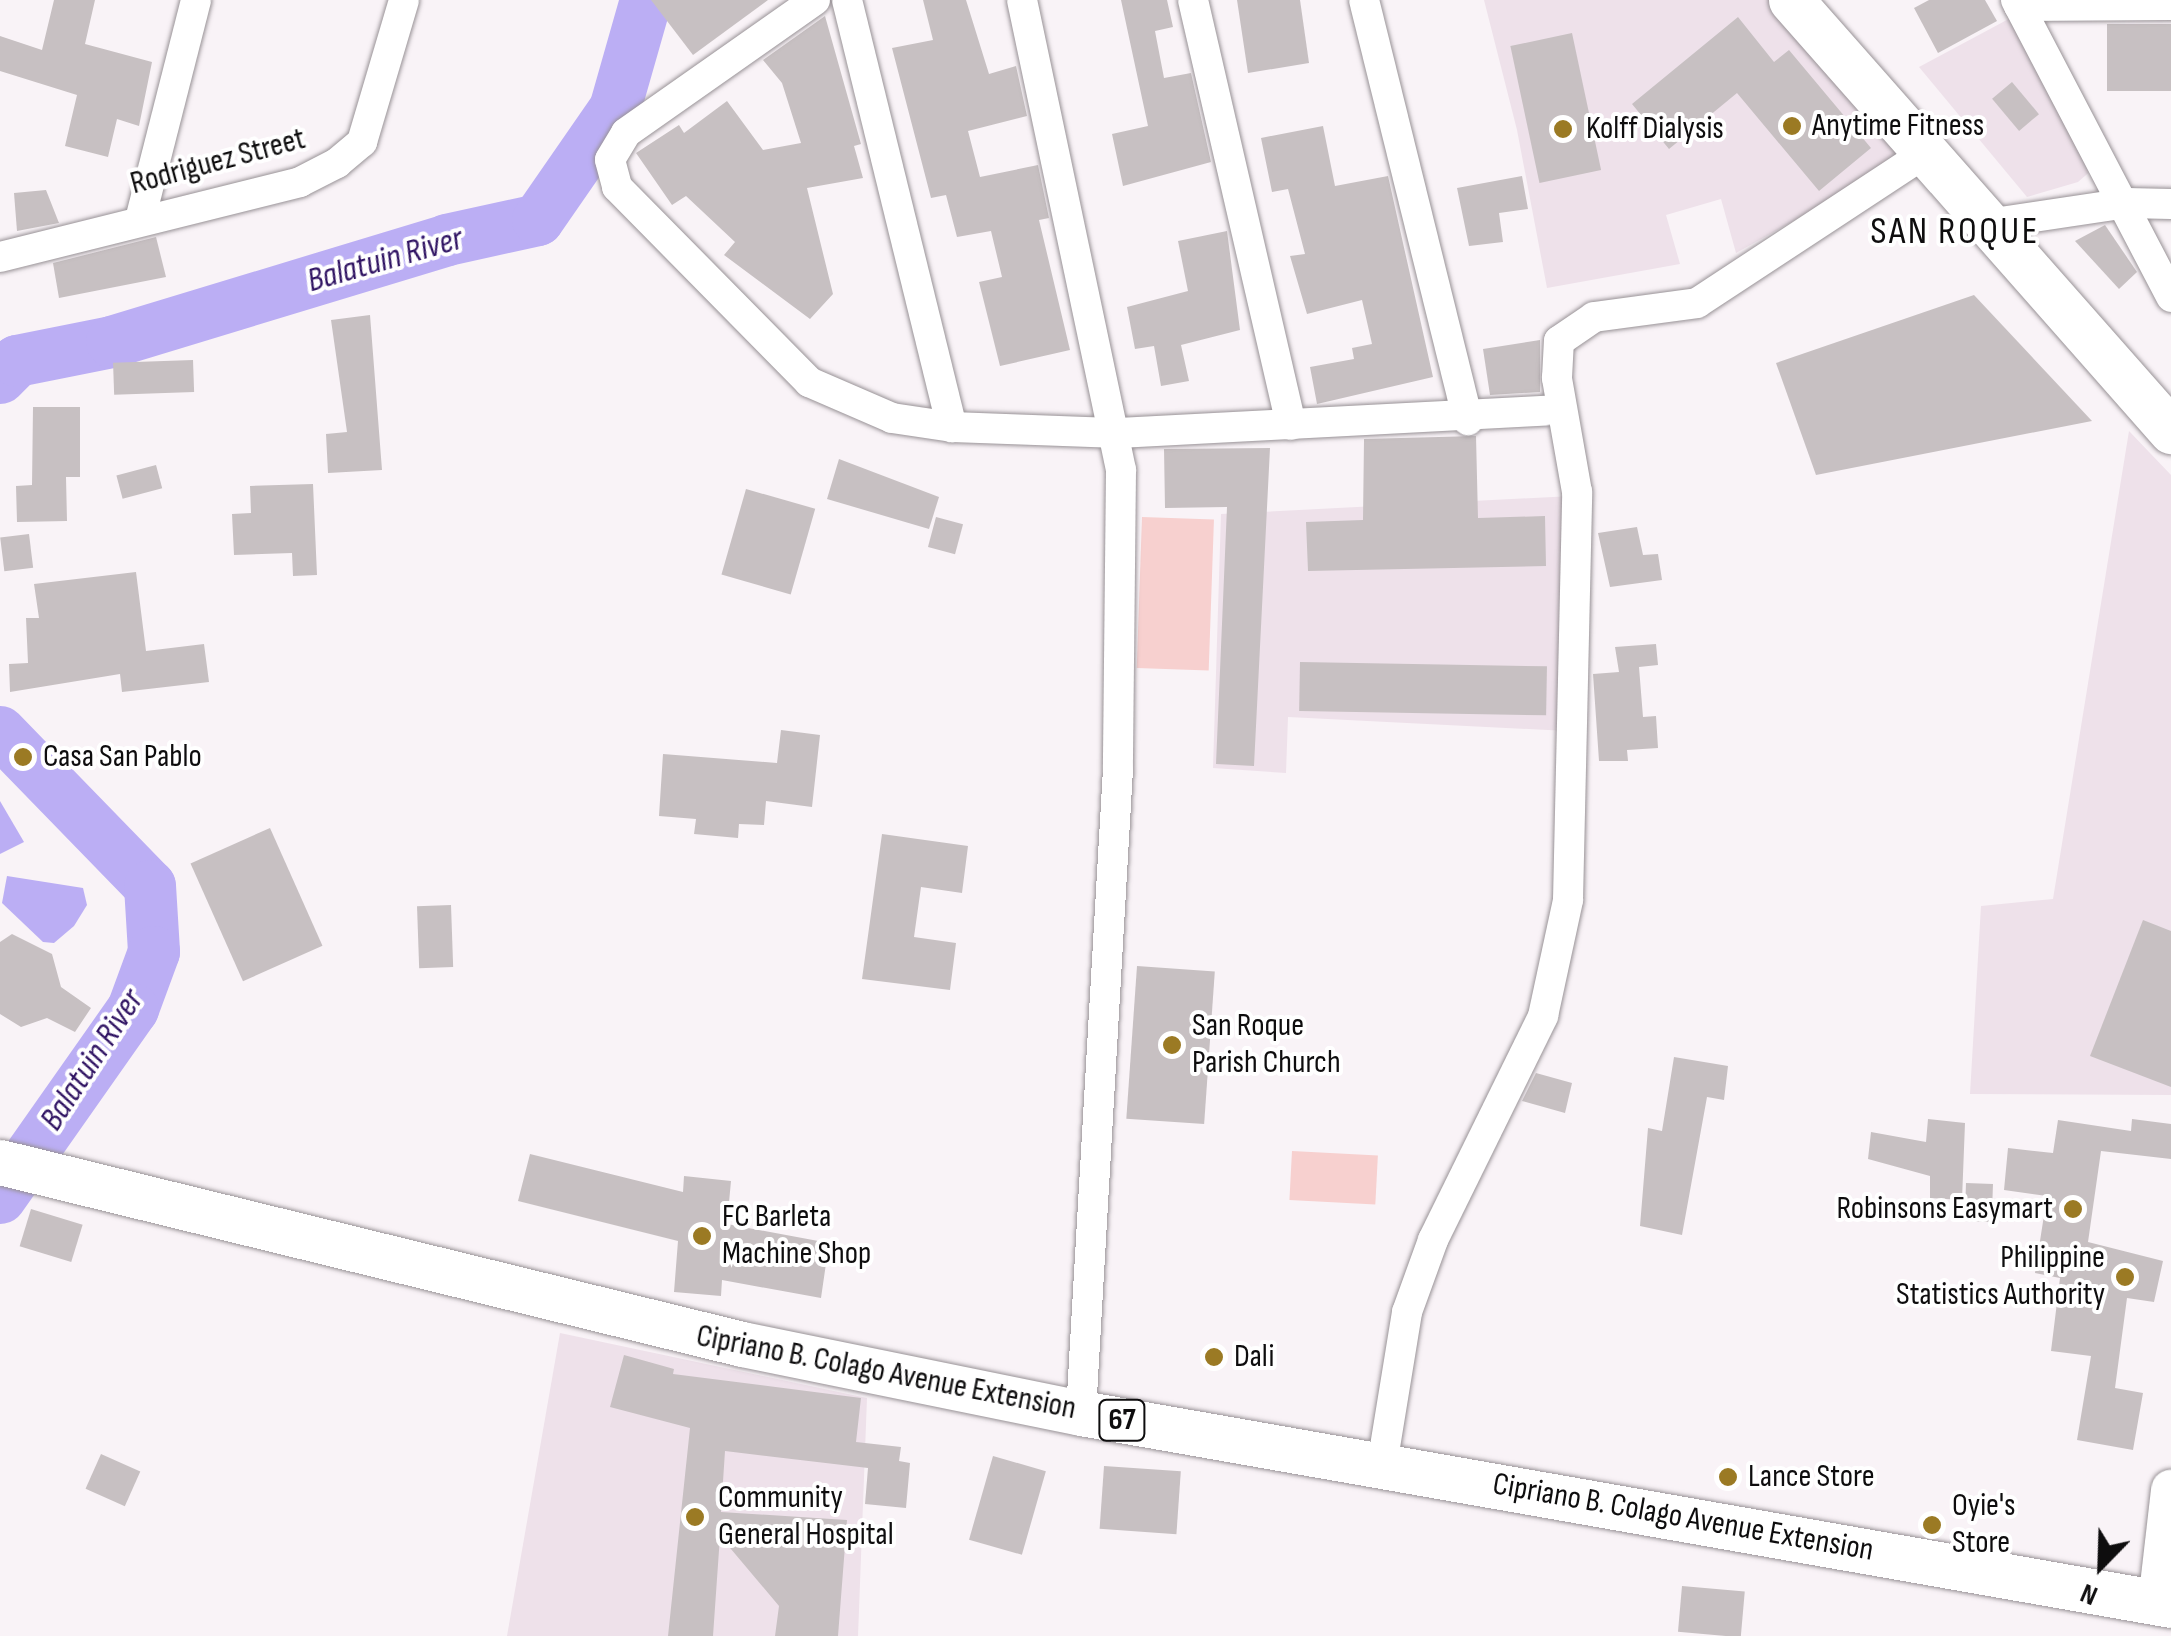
<!DOCTYPE html>
<style>
body{margin:0}
#map{position:relative;width:2171px;height:1636px;overflow:hidden;background:#f9f3f7;font-family:"Sofia Sans Condensed",sans-serif}
div>[style]{position:absolute}
[style*='--x']{left:calc(var(--x)*1px);top:calc(var(--y)*1px);width:calc(var(--w)*1px);rotate:calc(var(--a)*1deg)}
.built>*{inset:0;background:#eee1ea}
.green>*{inset:0;background:#f7d0cf;transform-origin:0 0}
.water>*{inset:0;background:#bbaef4}
.river>*{height:52px;margin:-26px;padding:0 26px;transform-origin:26px;border-radius:26px;background:#bbaef4}
.building>*{inset:0;background:#c7c0c2;transform-origin:0 0}
.roads{filter:drop-shadow(0 0 2px #989296) drop-shadow(0 0 2px #989296)}
.street>*{height:30px;margin:-15px;padding:0 15px;transform-origin:15px;border-radius:15px;background:#fff}
.secondary>*{height:40px;margin:-20px;padding:0 20px;transform-origin:20px;border-radius:20px;background:#fff}
.primary>*{height:45px;margin:-22.5px;padding:0 22.5px;transform-origin:22.5px;border-radius:22.5px;background:#fff}
.dots>*{width:28px;height:28px;translate:-50% -50%;box-sizing:border-box;border:5px solid #fff;border-radius:50%}
span{translate:-50% -50%;white-space:nowrap;text-align:center;line-height:1.15;-webkit-text-stroke:8px #fff;paint-order:stroke}
.shield-label span{padding:2px 8px;background:#fff;border:2px solid;border-radius:8px;-webkit-text-stroke-width:0}
.shield-label{font-size:30px;color:#0e0d0e;font-weight:700}
.poi-label{font-size:32px;color:#0e0d0e}
.left{translate:0 -50%;text-align:left}
.right{translate:-100% -50%;text-align:right}
.street-label{font-size:32px;color:#0e0d0e}
.water-label{font-size:35px;color:#301463;font-style:italic}
.quarter-label{font-size:38px;color:#0e0d0e;letter-spacing:2.5px}
.north{position:absolute;left:2051px;top:1516px;width:100px;height:100px;-webkit-text-stroke:8px #fff;paint-order:stroke;rotate:203deg;font-size:28px;font-weight:700;line-height:40px;text-align:center;color:#0e0d0e}
.north::after{content:'';display:block;margin:auto;width:35px;height:45px;background:#0e0d0e;clip-path:polygon(50% 0,100% 100%,50% 72%,0 100%)}
</style>
<div id="map">
<div class="built">
<i style="clip-path:polygon(1484px 0,1773px 0,1910px 156px,1736px 253px,1721px 199px,1666px 215px,1680px 264px,1547px 288px,1517px 130px)"></i>
<i style="clip-path:polygon(2018px 14px,2093px 169px,2078px 182px,2027px 197px,1919px 67px)"></i>
<i style="clip-path:polygon(2129px 431px,2171px 475px,2171px 1095px,1970px 1094px,1981px 906px,2053px 899px)"></i>
<i style="clip-path:polygon(1572px 496px,1567px 731px,1288px 717px,1286px 773px,1213px 768px,1221px 514px)"></i>
<i style="clip-path:polygon(560px 1333px,867px 1398px,858px 1636px,507px 1636px)"></i>
</div>
<div class="green">
<i style="left:1142px;top:517px;width:72px;height:151px;rotate:2deg"></i>
<i style="left:1292px;top:1151px;width:86px;height:49px;rotate:3deg"></i>
</div>
<div class="water">
<i style="clip-path:polygon(0 801px,24px 842px,0 854px)"></i>
<i style="clip-path:polygon(7px 876px,83px 888px,87px 905px,74px 926px,54px 943px,43px 942px,2px 903px)"></i>
</div>
<div class="river">
<i style="--x:0;--y:378;--w:24;--a:-45"></i>
<i style="--x:17;--y:361;--w:97;--a:-11.3"></i>
<i style="--x:112;--y:342;--w:350;--a:-16.9"></i>
<i style="--x:447;--y:240;--w:93;--a:-12.4"></i>
<i style="--x:538;--y:220;--w:135;--a:-55.3"></i>
<i style="--x:615;--y:109;--w:113;--a:-74.1"></i>
<i style="--x:0;--y:732;--w:215;--a:45.8"></i>
<i style="--x:150;--y:886;--w:66;--a:86.5"></i>
<i style="--x:154;--y:952;--w:61;--a:110.2"></i>
<i style="--x:133;--y:1009;--w:231;--a:125.1"></i>
</div>
<div class="building">
<i style="clip-path:polygon(54px 0,95px 0,85px 44px,152px 62px,139px 126px,117px 119px,108px 157px,65px 146px,77px 95px,0 71px,0 36px,42px 50px)"></i>
<i style="clip-path:polygon(651px 0,768px 0,693px 55px)"></i>
<i style="clip-path:polygon(923px 0,966px 0,989px 74px,1016px 66px,1027px 116px,968px 131px,980px 177px,1038px 165px,1049px 218px,1039px 220px,1070px 350px,1000px 366px,979px 282px,1002px 277px,991px 231px,957px 237px,946px 195px,931px 198px,892px 48px,933px 40px)"></i>
<i style="clip-path:polygon(1121px 0,1167px 0,1173px 27px,1155px 31px,1164px 78px,1191px 73px,1211px 162px,1123px 186px,1112px 134px,1148px 126px)"></i>
<i style="clip-path:polygon(1237px 0,1300px 0,1309px 63px,1248px 73px)"></i>
<i style="clip-path:polygon(1929px 0,1985px 0,1997px 21px,1938px 53px,1914px 8px)"></i>
<i style="clip-path:polygon(825px 16px,861px 144px,854px 146px,863px 178px,807px 188px,833px 294px,810px 319px,724px 255px,735px 242px,686px 196px,672px 205px,636px 153px,679px 125px,684px 133px,727px 101px,763px 150px,801px 143px,782px 83px,763px 60px)"></i>
<i style="clip-path:polygon(1738px 17px,1774px 62px,1789px 50px,1871px 148px,1819px 191px,1737px 93px,1669px 149px,1632px 104px)"></i>
<i style="left:2107px;top:24px;width:64px;height:67px"></i>
<i style="left:1572px;top:33px;width:140px;height:63px;rotate:78deg"></i>
<i style="left:2012px;top:82px;width:42px;height:26px;rotate:50deg"></i>
<i style="clip-path:polygon(1323px 126px,1335px 186px,1388px 176px,1433px 377px,1317px 404px,1310px 367px,1354px 359px,1352px 348px,1372px 344px,1362px 300px,1307px 314px,1290px 256px,1305px 254px,1288px 189px,1272px 192px,1261px 138px)"></i>
<i style="clip-path:polygon(1522px 176px,1528px 209px,1499px 213px,1503px 242px,1469px 246px,1457px 188px)"></i>
<i style="clip-path:polygon(46px 190px,59px 223px,17px 231px,14px 193px)"></i>
<i style="clip-path:polygon(2105px 225px,2137px 272px,2119px 289px,2075px 241px)"></i>
<i style="clip-path:polygon(1227px 231px,1240px 330px,1181px 345px,1189px 381px,1161px 386px,1154px 346px,1135px 349px,1127px 307px,1188px 291px,1178px 241px)"></i>
<i style="clip-path:polygon(156px 237px,166px 277px,59px 298px,53px 263px)"></i>
<i style="clip-path:polygon(1974px 295px,2092px 421px,1816px 475px,1776px 363px)"></i>
<i style="clip-path:polygon(370px 315px,382px 470px,328px 473px,326px 434px,347px 432px,331px 320px)"></i>
<i style="clip-path:polygon(1540px 340px,1540px 392px,1490px 395px,1483px 349px)"></i>
<i style="left:193px;top:360px;width:32px;height:80px;rotate:88deg"></i>
<i style="clip-path:polygon(33px 407px,80px 407px,80px 477px,66px 477px,67px 521px,17px 522px,16px 486px,32px 485px)"></i>
<i style="clip-path:polygon(1476px 436px,1478px 518px,1545px 516px,1546px 566px,1308px 571px,1306px 522px,1363px 520px,1364px 439px)"></i>
<i style="clip-path:polygon(1270px 448px,1254px 766px,1216px 764px,1227px 507px,1165px 508px,1164px 449px)"></i>
<i style="clip-path:polygon(839px 459px,939px 497px,929px 529px,827px 499px)"></i>
<i style="left:156px;top:465px;width:24px;height:41px;rotate:75deg"></i>
<i style="clip-path:polygon(313px 484px,317px 575px,293px 576px,292px 553px,234px 555px,232px 514px,251px 513px,250px 486px)"></i>
<i style="left:746px;top:489px;width:72px;height:89px;rotate:16deg"></i>
<i style="left:936px;top:517px;width:28px;height:31px;rotate:15deg"></i>
<i style="clip-path:polygon(1637px 527px,1643px 555px,1658px 554px,1662px 580px,1610px 587px,1598px 533px)"></i>
<i style="left:29px;top:534px;width:34px;height:29px;rotate:83deg"></i>
<i style="clip-path:polygon(136px 572px,146px 651px,204px 644px,209px 682px,122px 692px,120px 674px,10px 692px,9px 664px,28px 663px,26px 618px,39px 618px,34px 584px)"></i>
<i style="clip-path:polygon(1656px 644px,1658px 665px,1639px 667px,1643px 717px,1656px 716px,1658px 748px,1627px 750px,1628px 761px,1599px 761px,1593px 674px,1619px 672px,1615px 647px)"></i>
<i style="left:1300px;top:662px;width:247px;height:49px;rotate:1deg"></i>
<i style="clip-path:polygon(781px 730px,820px 735px,812px 807px,766px 801px,764px 825px,739px 824px,738px 838px,694px 834px,696px 819px,659px 816px,663px 754px,777px 763px)"></i>
<i style="left:270px;top:828px;width:129px;height:87px;rotate:66deg"></i>
<i style="clip-path:polygon(882px 834px,968px 846px,962px 893px,921px 887px,914px 937px,956px 943px,950px 990px,862px 979px)"></i>
<i style="left:451px;top:905px;width:62px;height:34px;rotate:88deg"></i>
<i style="clip-path:polygon(2143px 920px,2171px 931px,2171px 1087px,2090px 1056px)"></i>
<i style="clip-path:polygon(12px 934px,52px 954px,61px 987px,91px 1008px,75px 1032px,47px 1018px,21px 1027px,0 1014px,0 942px)"></i>
<i style="left:1137px;top:966px;width:78px;height:153px;rotate:4deg"></i>
<i style="clip-path:polygon(1674px 1057px,1728px 1066px,1724px 1100px,1707px 1097px,1682px 1235px,1640px 1226px,1648px 1128px,1662px 1131px)"></i>
<i style="clip-path:polygon(1536px 1073px,1572px 1083px,1565px 1113px,1522px 1101px)"></i>
<i style="clip-path:polygon(1928px 1119px,1965px 1123px,1962px 1200px,1930px 1198px,1930px 1176px,1868px 1159px,1871px 1132px,1926px 1142px)"></i>
<i style="clip-path:polygon(2132px 1119px,2171px 1124px,2171px 1159px,2101px 1151px,2088px 1242px,2163px 1261px,2154px 1302px,2127px 1298px,2115px 1388px,2143px 1393px,2133px 1450px,2077px 1440px,2091px 1356px,2051px 1351px,2060px 1278px,2035px 1273px,2047px 1196px,2004px 1190px,2008px 1148px,2053px 1153px,2058px 1120px,2131px 1131px)"></i>
<i style="clip-path:polygon(530px 1154px,683px 1192px,684px 1176px,731px 1181px,727px 1224px,829px 1243px,821px 1298px,722px 1280px,721px 1296px,674px 1292px,678px 1241px,518px 1201px)"></i>
<i style="left:1966px;top:1183px;width:27px;height:38px;rotate:2deg"></i>
<i style="left:31px;top:1209px;width:54px;height:39px;rotate:17deg"></i>
<i style="clip-path:polygon(624px 1355px,674px 1369px,673px 1374px,861px 1398px,856px 1442px,901px 1447px,899px 1461px,910px 1463px,906px 1508px,865px 1504px,868px 1468px,725px 1451px,721px 1512px,847px 1520px,838px 1636px,775px 1636px,779px 1606px,720px 1536px,713px 1636px,668px 1636px,690px 1428px,610px 1407px)"></i>
<i style="left:101px;top:1454px;width:43px;height:38px;rotate:24deg"></i>
<i style="left:993px;top:1456px;width:55px;height:87px;rotate:16deg"></i>
<i style="left:1104px;top:1466px;width:77px;height:63px;rotate:4deg"></i>
<i style="left:1682px;top:1586px;width:63px;height:46px;rotate:5deg"></i>
</div>
<div class="roads">
<div class="street">
<i style="--x:815;--y:0;--w:231;--a:144.9"></i>
<i style="--x:626;--y:133;--w:31;--a:121"></i>
<i style="--x:610;--y:160;--w:28;--a:75"></i>
<i style="--x:617;--y:187;--w:274;--a:45.4"></i>
<i style="--x:809;--y:382;--w:90;--a:23.4"></i>
<i style="--x:892;--y:418;--w:61;--a:8.5"></i>
<i style="--x:952;--y:427;--w:167;--a:2.1"></i>
<i style="--x:1119;--y:433;--w:427;--a:-3"></i>
<i style="--x:847;--y:0;--w:440;--a:76.2"></i>
<i style="--x:1022;--y:0;--w:480;--a:78.1"></i>
<i style="--x:1121;--y:470;--w:299;--a:90.6"></i>
<i style="--x:1118;--y:769;--w:645;--a:93.29"></i>
<i style="--x:1193;--y:0;--w:436;--a:77"></i>
<i style="--x:1364;--y:0;--w:433;--a:76.1"></i>
<i style="--x:2016;--y:0;--w:335;--a:62.4"></i>
<i style="--x:2019;--y:6;--w:152;--a:-0.4"></i>
<i style="--x:140;--y:220;--w:227;--a:-75.7"></i>
<i style="--x:1987;--y:224;--w:142;--a:-8.5"></i>
<i style="--x:2127;--y:203;--w:44;--a:1.3"></i>
<i style="--x:0;--y:257;--w:309;--a:-14"></i>
<i style="--x:300;--y:182;--w:42;--a:-27.2"></i>
<i style="--x:337;--y:163;--w:33;--a:-40"></i>
<i style="--x:362;--y:142;--w:148;--a:-73.5"></i>
<i style="--x:1382;--y:1465;--w:155;--a:-80.7"></i>
<i style="--x:1407;--y:1312;--w:77;--a:-70.1"></i>
<i style="--x:1433;--y:1240;--w:250;--a:-63.8"></i>
<i style="--x:1543;--y:1016;--w:119;--a:-77.8"></i>
<i style="--x:1568;--y:900;--w:408;--a:-88.7"></i>
<i style="--x:1577;--y:492;--w:116;--a:-100"></i>
<i style="--x:1557;--y:378;--w:37;--a:-87"></i>
<i style="--x:1559;--y:341;--w:42;--a:-34.4"></i>
<i style="--x:1594;--y:317;--w:104;--a:-7.7"></i>
<i style="--x:1697;--y:303;--w:273;--a:-33.3"></i>
</div>
<div class="secondary">
<i style="--x:2158;--y:1603;--w:114;--a:-83.4"></i>
</div>
<div class="primary">
<i style="--x:1791;--y:0;--w:575;--a:48.6"></i>
<i style="--x:0;--y:1162;--w:764;--a:13.78"></i>
<i style="--x:742;--y:1344;--w:346;--a:11.5"></i>
<i style="--x:1081;--y:1413;--w:1107;--a:9.99"></i>
</div>
</div>
<div class="dots">
<i style="left:1792px;top:126px;background:#9b7a24"></i>
<i style="left:1563px;top:129px;background:#9b7a24"></i>
<i style="left:23px;top:757px;background:#9b7a24"></i>
<i style="left:1172px;top:1045px;background:#9b7a24"></i>
<i style="left:2073px;top:1209px;background:#9b7a24"></i>
<i style="left:702px;top:1236px;background:#9b7a24"></i>
<i style="left:2125px;top:1277px;background:#9b7a24"></i>
<i style="left:1214px;top:1357px;background:#9b7a24"></i>
<i style="left:1728px;top:1477px;background:#9b7a24"></i>
<i style="left:695px;top:1517px;background:#9b7a24"></i>
<i style="left:1932px;top:1525px;background:#9b7a24"></i>
</div>
<div class="shield-label">
<span style="left:1122px;top:1420px">67</span>
</div>
<div class="poi-label">
<span class="left" style="left:1812px;top:126px">Anytime Fitness</span>
<span class="left" style="left:1586px;top:129px">Kolff Dialysis</span>
<span class="left" style="left:43px;top:757px">Casa San Pablo</span>
<span class="left" style="left:1192px;top:1045px">San Roque<br>Parish Church</span>
<span class="right" style="left:2053px;top:1209px">Robinsons Easymart</span>
<span class="left" style="left:722px;top:1236px">FC Barleta<br>Machine Shop</span>
<span class="right" style="left:2105px;top:1277px">Philippine<br>Statistics Authority</span>
<span class="left" style="left:1234px;top:1357px">Dali</span>
<span class="left" style="left:1748px;top:1477px">Lance Store</span>
<span class="left" style="left:718px;top:1517px">Community<br>General Hospital</span>
<span class="left" style="left:1952px;top:1525px">Oyie's<br>Store</span>
</div>
<div class="street-label">
<span style="left:218px;top:162px;rotate:-15deg">Rodriguez Street</span>
<span style="left:886px;top:1373px;rotate:11deg">Cipriano B. Colago Avenue Extension</span>
<span style="left:1683px;top:1518px;rotate:10deg">Cipriano B. Colago Avenue Extension</span>
</div>
<div class="water-label">
<span style="left:385px;top:260px;rotate:-16deg">Balatuin River</span>
<span style="left:92px;top:1060px;rotate:-57deg">Balatuin River</span>
</div>
<div class="quarter-label">
<span style="left:1955px;top:232px">SAN ROQUE</span>
</div>
<div class="north">N</div>
</div>
